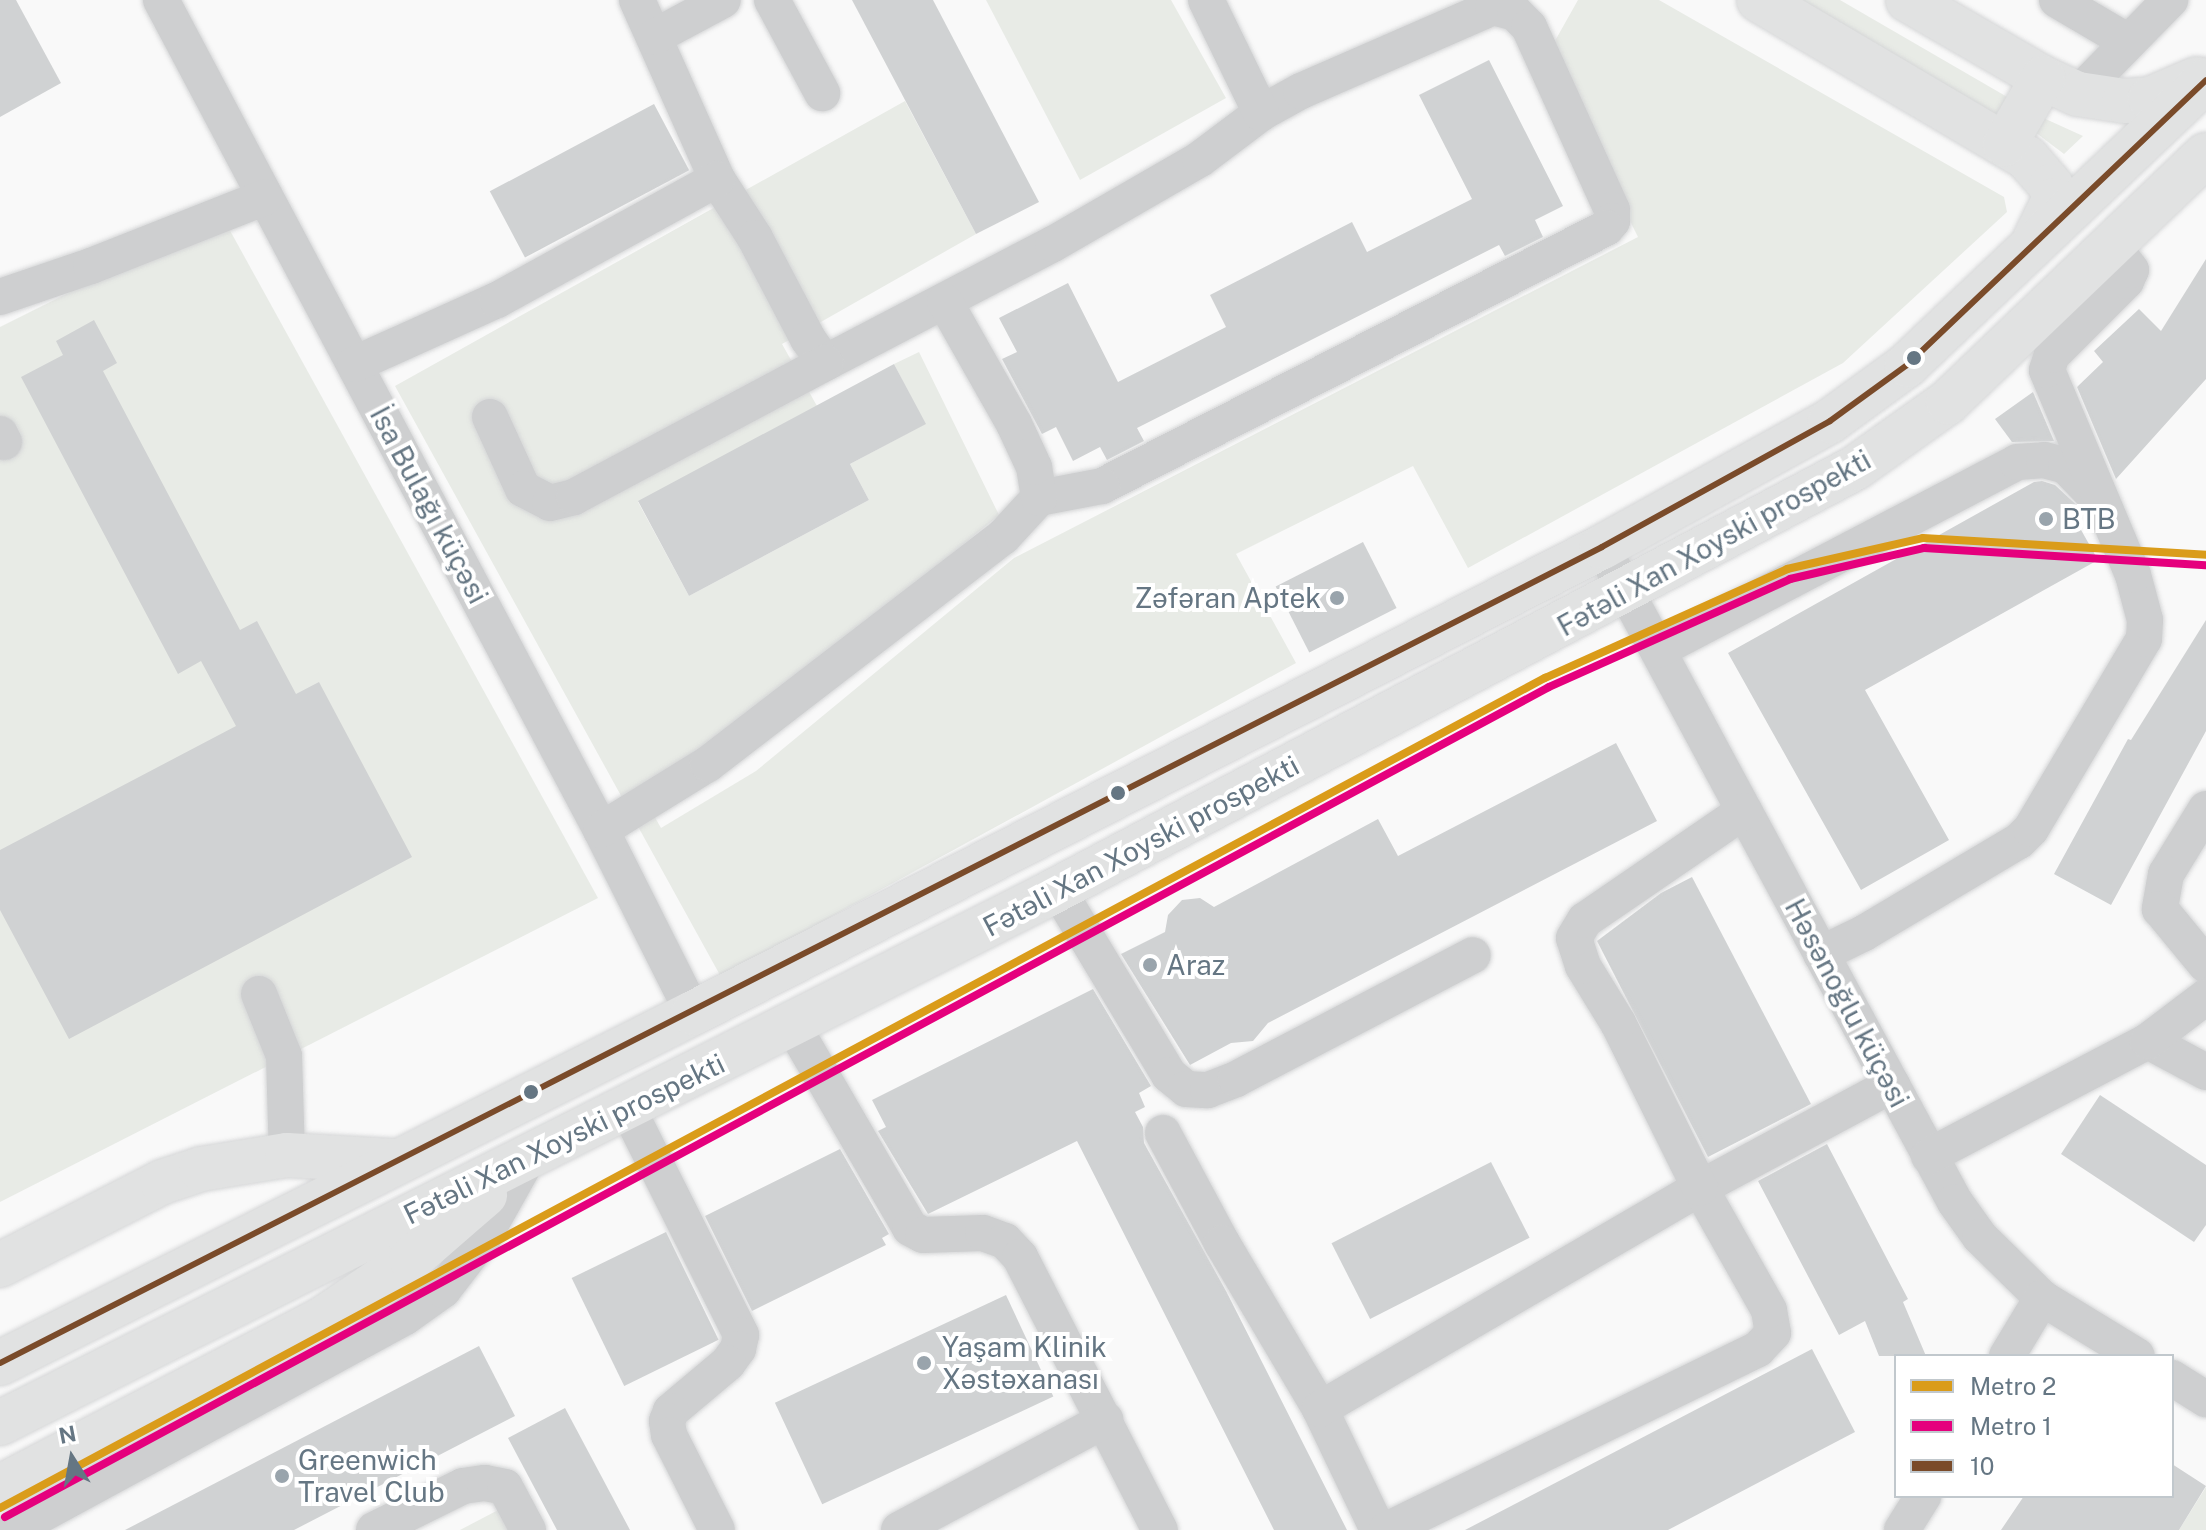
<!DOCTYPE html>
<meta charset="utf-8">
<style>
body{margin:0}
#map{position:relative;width:2206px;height:1530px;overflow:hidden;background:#f9f9f9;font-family:"Public Sans",sans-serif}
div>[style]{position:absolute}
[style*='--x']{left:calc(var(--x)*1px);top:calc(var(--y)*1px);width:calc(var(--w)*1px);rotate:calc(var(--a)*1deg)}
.green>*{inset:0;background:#e8ebe6}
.building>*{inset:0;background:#d0d2d3;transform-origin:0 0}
.roads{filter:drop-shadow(0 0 2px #d5d6d7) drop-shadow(0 0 2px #d5d6d7)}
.minor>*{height:36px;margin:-18px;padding:0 18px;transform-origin:18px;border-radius:18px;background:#cecfd0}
.major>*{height:44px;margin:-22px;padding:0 22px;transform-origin:22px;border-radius:22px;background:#e1e2e2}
.bus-1>*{height:6px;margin:-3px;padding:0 3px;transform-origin:3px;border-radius:3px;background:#7a4b2a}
.metro-1>*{height:8px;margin:-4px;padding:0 4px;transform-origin:4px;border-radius:4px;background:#da9c1a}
.metro-2>*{height:8px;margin:-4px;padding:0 4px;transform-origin:4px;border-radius:4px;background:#e5007d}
.dots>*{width:22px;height:22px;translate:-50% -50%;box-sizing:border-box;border:4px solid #fff;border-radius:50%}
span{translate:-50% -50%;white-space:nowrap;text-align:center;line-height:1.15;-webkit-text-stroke:8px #fff;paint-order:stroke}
.street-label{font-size:28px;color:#657683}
.poi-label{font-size:28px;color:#657683}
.left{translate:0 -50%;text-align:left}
.right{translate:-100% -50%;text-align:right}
.legend{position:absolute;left:1894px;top:1354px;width:280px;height:144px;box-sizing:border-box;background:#fff;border:2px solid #c1c8cd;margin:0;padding:10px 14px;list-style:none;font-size:24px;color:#657683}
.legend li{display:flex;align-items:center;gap:16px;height:40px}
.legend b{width:40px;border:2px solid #c1c8cd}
.north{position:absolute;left:32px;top:1418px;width:80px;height:80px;-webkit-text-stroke:6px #fff;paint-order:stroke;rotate:349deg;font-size:22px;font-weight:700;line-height:32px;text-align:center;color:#657683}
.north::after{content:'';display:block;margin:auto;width:28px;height:36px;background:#657683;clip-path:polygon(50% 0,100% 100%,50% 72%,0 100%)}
</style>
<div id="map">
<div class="green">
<i style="clip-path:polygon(986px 0,1171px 0,1226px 98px,1080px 180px)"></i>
<i style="clip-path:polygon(1578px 0,1659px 0,2004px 197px,2007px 212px,1843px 363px,1468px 568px,1413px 466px,1236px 554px,1296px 663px,721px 977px,395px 386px,905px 101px,976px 234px,782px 344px,817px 406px,638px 502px,689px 596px,869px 500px,850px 464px,925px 424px,894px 364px,919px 352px,999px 515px,740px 728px,639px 789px,661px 828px,756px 771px,1014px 558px,1638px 237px,1547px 55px)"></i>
<i style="clip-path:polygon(1796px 0,1840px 0,2009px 98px,1998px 118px)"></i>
<i style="clip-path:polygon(2039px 116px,2083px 136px,2064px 154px,2031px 129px)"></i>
<i style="clip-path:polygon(222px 216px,598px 898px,0 1202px,0 327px)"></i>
<i style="clip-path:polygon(2206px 1487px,2206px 1530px,2179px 1530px)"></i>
<i style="clip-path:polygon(502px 1508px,514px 1530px,460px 1530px)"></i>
</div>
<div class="building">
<i style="clip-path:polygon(0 0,16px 0,61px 83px,0 117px)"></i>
<i style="clip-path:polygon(852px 0,933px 0,1039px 202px,976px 234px)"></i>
<i style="clip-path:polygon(1489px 60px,1563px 206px,1535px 220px,1543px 237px,1505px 256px,1499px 245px,1137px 428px,1144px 441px,1107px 460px,1100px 447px,1073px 461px,1056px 427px,1042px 434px,1002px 359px,1017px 352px,999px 318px,1068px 283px,1118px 382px,1226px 327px,1210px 295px,1352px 222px,1367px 252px,1472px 199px,1419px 95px)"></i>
<i style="left:654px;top:104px;width:75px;height:186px;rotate:62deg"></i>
<i style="clip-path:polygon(2206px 259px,2206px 379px,2116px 479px,2077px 387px,2103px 362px,2094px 351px,2139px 309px,2161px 331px)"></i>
<i style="clip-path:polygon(94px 320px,117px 363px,103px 371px,240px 630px,257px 621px,296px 694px,319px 682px,412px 857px,69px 1039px,0 910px,0 850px,236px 726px,201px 661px,178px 674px,21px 377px,63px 355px,56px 341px)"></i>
<i style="clip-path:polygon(894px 364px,926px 424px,850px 464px,869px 500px,689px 596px,638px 501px)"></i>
<i style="clip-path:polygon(2033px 392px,2054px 441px,2012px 442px,1995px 419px)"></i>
<i style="clip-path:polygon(2042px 481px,2055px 485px,2084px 512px,2076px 521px,2098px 560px,1865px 690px,1949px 840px,1861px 890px,1728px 653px,2034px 482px)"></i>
<i style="left:1363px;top:542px;width:74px;height:98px;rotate:63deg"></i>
<i style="clip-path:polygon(2206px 620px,2206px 731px,2111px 905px,2054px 874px,2128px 739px,2131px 740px)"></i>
<i style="clip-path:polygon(1616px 743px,1657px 821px,1268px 1023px,1253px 1041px,1231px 1043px,1190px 1065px,1121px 954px,1165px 932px,1168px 915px,1182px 900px,1200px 898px,1214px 907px,1378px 819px,1398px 856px)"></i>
<i style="clip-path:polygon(1692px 877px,1811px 1104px,1708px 1157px,1597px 941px,1661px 893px)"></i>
<i style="clip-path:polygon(1093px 989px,1151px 1086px,1139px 1093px,1145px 1107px,1135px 1112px,1143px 1127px,1144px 1143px,1226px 1291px,1347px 1530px,1274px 1530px,1077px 1141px,928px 1214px,878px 1131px,886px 1127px,872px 1100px)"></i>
<i style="clip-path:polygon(2100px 1095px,2206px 1165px,2206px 1225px,2194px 1242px,2061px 1154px)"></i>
<i style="clip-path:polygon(1827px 1144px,1908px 1299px,1903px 1302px,1926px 1356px,1879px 1356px,1865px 1321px,1839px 1335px,1758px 1181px)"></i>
<i style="clip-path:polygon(840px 1149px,889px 1234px,882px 1238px,886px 1245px,752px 1311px,705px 1216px)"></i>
<i style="left:1491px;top:1162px;width:85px;height:179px;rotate:63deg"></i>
<i style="left:666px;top:1232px;width:120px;height:105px;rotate:64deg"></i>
<i style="left:1006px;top:1295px;width:112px;height:255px;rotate:65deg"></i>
<i style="clip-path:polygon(479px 1346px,515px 1416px,294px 1530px,125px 1530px)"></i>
<i style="clip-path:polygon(1812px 1349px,1855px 1432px,1668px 1530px,1465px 1530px)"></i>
<i style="clip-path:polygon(565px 1408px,630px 1530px,557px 1530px,508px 1438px)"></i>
<i style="clip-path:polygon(2172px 1464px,2206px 1486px,2179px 1530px,2001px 1530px,2024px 1496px,2172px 1496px)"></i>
</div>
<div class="roads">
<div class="minor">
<i style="--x:161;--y:0;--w:939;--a:62.07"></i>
<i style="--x:601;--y:830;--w:205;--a:63.3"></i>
<i style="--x:637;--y:0;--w:196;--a:65.9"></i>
<i style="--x:717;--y:179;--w:70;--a:57.2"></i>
<i style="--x:755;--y:238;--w:114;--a:62.3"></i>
<i style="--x:808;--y:339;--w:29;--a:55"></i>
<i style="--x:825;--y:363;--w:257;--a:-27.6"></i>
<i style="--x:1053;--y:244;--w:170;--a:-30"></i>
<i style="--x:1200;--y:159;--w:76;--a:-37"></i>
<i style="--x:1261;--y:113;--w:46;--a:-28.8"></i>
<i style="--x:1301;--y:91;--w:210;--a:-23.6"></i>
<i style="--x:1493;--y:7;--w:23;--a:15"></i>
<i style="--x:1515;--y:13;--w:20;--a:45"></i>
<i style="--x:1529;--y:27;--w:201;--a:65.6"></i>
<i style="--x:1612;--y:210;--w:11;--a:90"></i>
<i style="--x:1612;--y:221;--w:9;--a:131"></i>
<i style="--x:1606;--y:228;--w:566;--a:152.89"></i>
<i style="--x:1102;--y:486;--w:64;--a:169.2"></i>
<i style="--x:772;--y:0;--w:106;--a:61.7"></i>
<i style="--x:1206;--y:0;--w:126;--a:64"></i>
<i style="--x:2057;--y:0;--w:81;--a:30.4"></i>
<i style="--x:654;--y:37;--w:78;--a:-28.2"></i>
<i style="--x:2078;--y:94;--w:132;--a:-45.6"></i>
<i style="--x:0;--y:297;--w:96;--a:-18.8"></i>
<i style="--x:91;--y:266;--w:187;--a:-21.6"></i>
<i style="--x:355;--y:364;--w:156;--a:-24.3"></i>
<i style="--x:497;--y:300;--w:251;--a:-28.8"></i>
<i style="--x:490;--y:417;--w:79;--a:65.4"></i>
<i style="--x:523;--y:489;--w:30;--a:27"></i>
<i style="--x:550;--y:503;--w:25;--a:-14"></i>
<i style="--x:574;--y:497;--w:285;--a:-28.1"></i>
<i style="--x:0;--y:434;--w:9;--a:63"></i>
<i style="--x:1602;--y:547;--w:744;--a:61.68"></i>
<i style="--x:1955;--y:1202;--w:43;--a:54.5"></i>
<i style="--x:1980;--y:1237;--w:87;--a:44.5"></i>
<i style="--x:2042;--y:1298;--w:111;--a:31.4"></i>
<i style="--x:1658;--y:650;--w:405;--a:-27.6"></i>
<i style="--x:2017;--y:462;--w:27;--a:-4"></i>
<i style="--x:2044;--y:460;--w:23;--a:15"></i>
<i style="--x:2066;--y:466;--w:39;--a:46"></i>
<i style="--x:2206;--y:809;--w:76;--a:121.6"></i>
<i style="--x:2166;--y:874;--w:36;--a:100"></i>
<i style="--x:2160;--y:909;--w:72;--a:50.6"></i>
<i style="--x:601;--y:830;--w:126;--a:-31.7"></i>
<i style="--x:708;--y:764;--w:372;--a:-37.6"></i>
<i style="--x:1003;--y:537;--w:53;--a:-47.3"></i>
<i style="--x:1039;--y:498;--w:31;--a:-99"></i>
<i style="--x:1034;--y:467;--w:47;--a:-114.9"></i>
<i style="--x:1014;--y:424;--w:140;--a:-119.5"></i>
<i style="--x:1058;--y:890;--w:216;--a:59"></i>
<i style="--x:1169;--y:1075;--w:22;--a:39"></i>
<i style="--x:1186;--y:1089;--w:22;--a:3"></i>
<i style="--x:1208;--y:1090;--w:30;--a:-21"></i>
<i style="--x:1236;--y:1079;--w:267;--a:-27.6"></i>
<i style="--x:1821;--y:954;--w:48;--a:-26"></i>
<i style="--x:1864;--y:933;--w:180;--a:-30.7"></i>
<i style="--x:2019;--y:841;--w:17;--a:-45"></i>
<i style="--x:2031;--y:829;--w:221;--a:-59.3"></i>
<i style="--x:2144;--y:639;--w:19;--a:-87"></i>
<i style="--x:2145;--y:620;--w:47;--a:-104.9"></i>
<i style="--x:2133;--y:575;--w:222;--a:-112.8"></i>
<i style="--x:2047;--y:370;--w:16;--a:-72"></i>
<i style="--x:2052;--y:355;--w:105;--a:-45"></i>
<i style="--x:2126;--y:281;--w:12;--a:-66"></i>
<i style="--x:2131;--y:270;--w:30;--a:-127"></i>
<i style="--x:259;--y:994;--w:67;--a:68"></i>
<i style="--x:284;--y:1056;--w:99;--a:88.3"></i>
<i style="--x:793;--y:1026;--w:233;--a:59.9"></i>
<i style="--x:910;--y:1228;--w:15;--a:28"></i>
<i style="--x:923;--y:1235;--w:60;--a:-1.9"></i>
<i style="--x:983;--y:1233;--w:23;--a:20"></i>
<i style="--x:1005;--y:1241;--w:22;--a:47"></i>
<i style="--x:1020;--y:1257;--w:307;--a:62.9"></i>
<i style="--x:2148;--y:1041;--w:66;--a:28.1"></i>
<i style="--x:627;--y:1107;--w:255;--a:63.4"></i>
<i style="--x:741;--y:1335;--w:14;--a:102"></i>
<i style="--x:738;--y:1349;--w:17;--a:126"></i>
<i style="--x:728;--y:1363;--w:75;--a:139.9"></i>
<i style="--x:671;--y:1411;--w:11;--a:112"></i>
<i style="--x:667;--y:1421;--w:14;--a:82"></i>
<i style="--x:669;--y:1435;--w:106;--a:63.2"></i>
<i style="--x:1163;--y:1133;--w:125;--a:61.8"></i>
<i style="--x:1222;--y:1243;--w:193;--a:59.4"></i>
<i style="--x:1320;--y:1409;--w:134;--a:64.4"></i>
<i style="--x:1929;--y:1156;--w:247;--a:-27.7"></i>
<i style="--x:2148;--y:1041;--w:73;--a:-37.2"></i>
<i style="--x:2007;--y:1356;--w:68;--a:-58.9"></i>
<i style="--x:2172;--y:1378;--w:40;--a:32"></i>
<i style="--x:1320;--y:1409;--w:440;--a:-30.2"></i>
<i style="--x:1700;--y:1188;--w:218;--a:-28.2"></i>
<i style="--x:13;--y:1530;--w:446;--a:-28.5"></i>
<i style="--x:405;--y:1317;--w:47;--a:-35.4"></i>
<i style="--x:443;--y:1290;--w:66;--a:-52.4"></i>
<i style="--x:483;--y:1238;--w:94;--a:-60.7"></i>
<i style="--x:374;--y:1530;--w:99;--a:-26.3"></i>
<i style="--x:463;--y:1486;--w:22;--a:-8"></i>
<i style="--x:485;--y:1483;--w:20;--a:11"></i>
<i style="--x:505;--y:1487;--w:49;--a:61.9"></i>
<i style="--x:899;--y:1530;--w:234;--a:-28.1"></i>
<i style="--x:1387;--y:1530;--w:413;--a:-26"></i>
<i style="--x:1758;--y:1349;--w:22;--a:-47"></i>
<i style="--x:1773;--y:1333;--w:23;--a:-100"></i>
<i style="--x:1769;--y:1310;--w:140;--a:-119.5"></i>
<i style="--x:1700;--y:1188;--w:184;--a:-116.4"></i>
<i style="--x:1618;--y:1023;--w:67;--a:-121.6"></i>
<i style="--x:1583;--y:966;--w:29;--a:-108"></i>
<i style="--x:1574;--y:938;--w:21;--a:-59"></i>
<i style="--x:1585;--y:920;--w:193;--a:-34.4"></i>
<i style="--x:1902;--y:1530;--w:40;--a:-58"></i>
</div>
<div class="major">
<i style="--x:1759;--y:0;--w:311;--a:30.5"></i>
<i style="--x:2027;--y:158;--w:37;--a:49"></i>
<i style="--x:2051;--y:186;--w:14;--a:78"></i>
<i style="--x:2054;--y:200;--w:43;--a:116"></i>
<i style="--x:1908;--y:0;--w:156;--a:30"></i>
<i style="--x:2043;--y:78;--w:38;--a:25"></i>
<i style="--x:2078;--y:94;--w:47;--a:8.7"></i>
<i style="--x:2124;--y:101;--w:26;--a:-4"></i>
<i style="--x:2150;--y:99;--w:51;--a:-23.1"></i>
<i style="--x:2005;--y:144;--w:76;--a:-60.1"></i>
<i style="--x:0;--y:1265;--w:182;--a:-27.1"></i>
<i style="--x:162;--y:1182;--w:41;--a:-18.4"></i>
<i style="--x:201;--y:1169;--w:87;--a:-9.2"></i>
<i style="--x:287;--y:1155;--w:106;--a:3.2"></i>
<i style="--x:0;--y:1363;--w:776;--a:-26.8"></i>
<i style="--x:693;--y:1013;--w:1021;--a:-27.14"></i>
<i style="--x:1602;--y:547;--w:260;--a:-28.9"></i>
<i style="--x:1830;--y:421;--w:95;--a:-36"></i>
<i style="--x:1907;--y:365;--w:413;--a:-43.6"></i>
<i style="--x:0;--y:1423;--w:1170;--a:-26.76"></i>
<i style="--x:1045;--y:896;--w:916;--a:-27.85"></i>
<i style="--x:1855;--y:468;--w:114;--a:-35.4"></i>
<i style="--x:1948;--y:402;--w:357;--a:-43.8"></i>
<i style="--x:0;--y:1487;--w:362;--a:-27.5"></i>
<i style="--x:321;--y:1320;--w:109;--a:-34.1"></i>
<i style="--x:411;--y:1259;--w:98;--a:-40.9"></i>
</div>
</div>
<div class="bus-1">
<i style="--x:0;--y:1363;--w:1798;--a:-26.99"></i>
<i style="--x:1602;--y:547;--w:260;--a:-28.9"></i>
<i style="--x:1830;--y:421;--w:95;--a:-36"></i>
<i style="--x:1907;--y:365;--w:413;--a:-43.6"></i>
</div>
<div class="metro-1">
<i style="--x:0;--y:1508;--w:1754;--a:-28.25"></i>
<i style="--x:1545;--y:678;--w:265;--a:-24.2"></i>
<i style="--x:1787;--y:569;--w:139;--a:-12.8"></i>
<i style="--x:1923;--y:538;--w:284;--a:3.4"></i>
</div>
<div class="metro-2">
<i style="--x:5;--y:1517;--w:1753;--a:-28.26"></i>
<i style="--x:1549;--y:687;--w:264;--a:-24.1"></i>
<i style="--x:1790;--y:579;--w:138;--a:-13"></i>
<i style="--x:1924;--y:548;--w:282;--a:3.5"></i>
</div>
<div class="dots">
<i style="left:1914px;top:358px;background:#657683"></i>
<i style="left:2046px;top:519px;background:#99a4ac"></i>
<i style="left:1337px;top:598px;background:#99a4ac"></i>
<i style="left:1118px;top:793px;background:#657683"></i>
<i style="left:1150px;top:965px;background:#99a4ac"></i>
<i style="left:531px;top:1092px;background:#657683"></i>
<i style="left:924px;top:1363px;background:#99a4ac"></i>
<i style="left:282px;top:1476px;background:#99a4ac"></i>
</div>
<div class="street-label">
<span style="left:429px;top:505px;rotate:62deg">İsa Bulağı küçəsi</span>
<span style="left:1714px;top:543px;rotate:-29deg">Fətəli Xan Xoyski prospekti</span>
<span style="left:1141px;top:846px;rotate:-28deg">Fətəli Xan Xoyski prospekti</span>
<span style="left:1847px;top:1003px;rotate:62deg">Həsənoğlu küçəsi</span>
<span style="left:564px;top:1139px;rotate:-26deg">Fətəli Xan Xoyski prospekti</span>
</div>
<div class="poi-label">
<span class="left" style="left:2062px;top:519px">BTB</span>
<span class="right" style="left:1321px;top:598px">Zəfəran Aptek</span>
<span class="left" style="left:1166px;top:965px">Araz</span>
<span class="left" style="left:942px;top:1363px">Yaşam Klinik<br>Xəstəxanası</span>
<span class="left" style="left:298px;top:1476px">Greenwich<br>Travel Club</span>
</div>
<ul class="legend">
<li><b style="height:10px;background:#da9c1a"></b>Metro 2</li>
<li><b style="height:10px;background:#e5007d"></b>Metro 1</li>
<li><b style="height:10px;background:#7a4b2a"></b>10</li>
</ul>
<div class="north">N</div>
</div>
